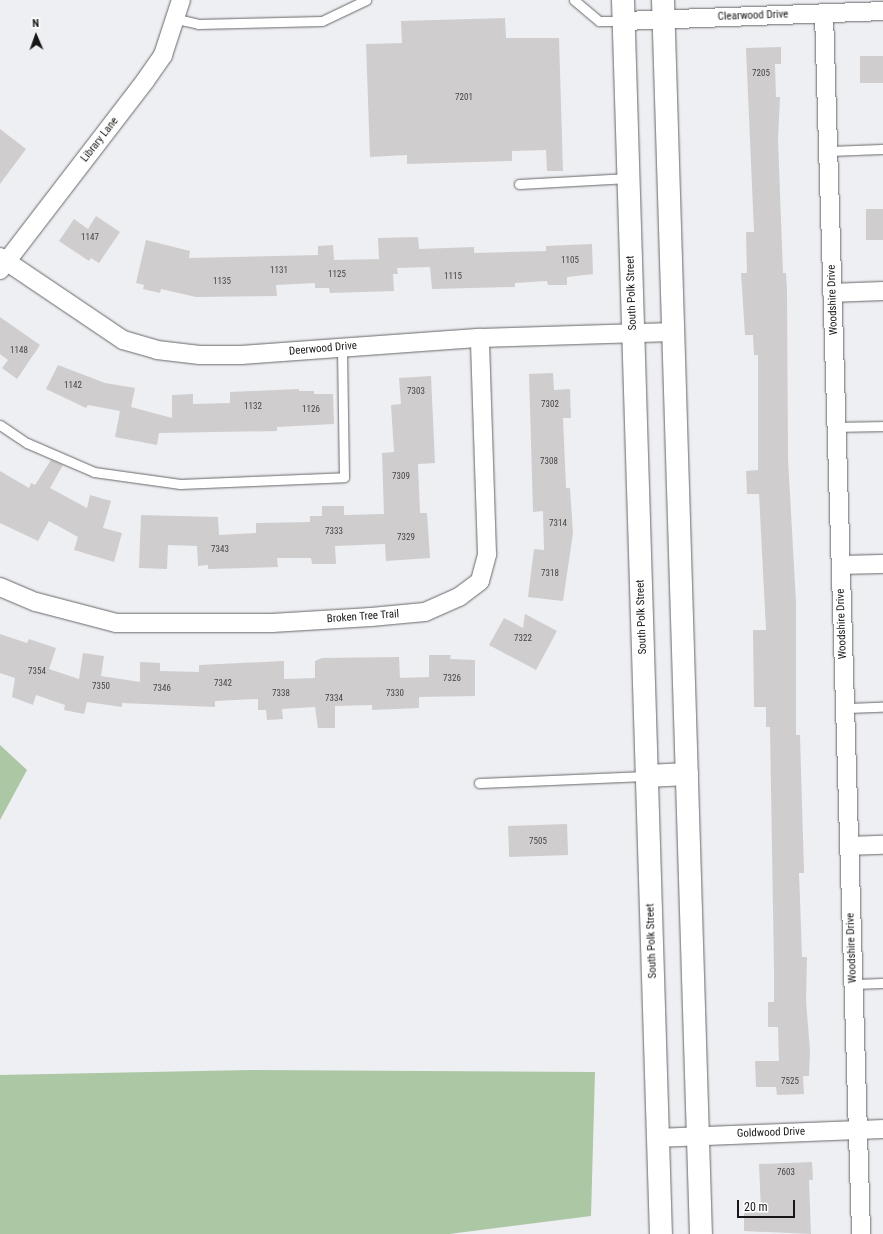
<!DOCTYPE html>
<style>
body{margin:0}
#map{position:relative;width:883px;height:1234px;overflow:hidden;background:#eeeff2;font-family:"Roboto Condensed",sans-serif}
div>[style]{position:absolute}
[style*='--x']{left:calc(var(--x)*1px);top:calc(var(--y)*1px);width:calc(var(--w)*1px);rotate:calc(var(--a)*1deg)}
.forest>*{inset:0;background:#abc7a4}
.building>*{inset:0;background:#d0cdce;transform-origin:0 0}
.roads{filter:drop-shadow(0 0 1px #67676a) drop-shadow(0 0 1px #67676a)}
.service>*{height:9px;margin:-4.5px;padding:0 4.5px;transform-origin:4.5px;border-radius:4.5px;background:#fff}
.minor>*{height:18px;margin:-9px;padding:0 9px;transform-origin:9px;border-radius:9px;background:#fff}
.secondary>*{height:22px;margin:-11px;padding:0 11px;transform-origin:11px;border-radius:11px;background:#fff}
span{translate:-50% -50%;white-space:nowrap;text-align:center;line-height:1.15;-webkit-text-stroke:4px #fff;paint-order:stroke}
.number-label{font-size:9px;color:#454446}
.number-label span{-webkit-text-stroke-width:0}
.street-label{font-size:11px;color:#171718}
.north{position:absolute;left:16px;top:16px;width:40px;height:40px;-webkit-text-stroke:3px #fff;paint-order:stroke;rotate:358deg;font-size:11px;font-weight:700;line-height:16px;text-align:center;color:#171718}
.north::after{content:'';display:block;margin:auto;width:14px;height:18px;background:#171718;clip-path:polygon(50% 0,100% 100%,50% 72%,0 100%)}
.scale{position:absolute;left:737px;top:1200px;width:58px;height:18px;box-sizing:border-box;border:2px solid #171718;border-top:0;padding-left:5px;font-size:12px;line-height:14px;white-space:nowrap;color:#171718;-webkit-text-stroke:3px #fff;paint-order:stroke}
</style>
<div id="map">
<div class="forest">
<i style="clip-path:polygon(0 745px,27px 770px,0 820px)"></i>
<i style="clip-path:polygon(250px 1070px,595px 1072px,591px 1216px,449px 1234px,0 1234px,0 1075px)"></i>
</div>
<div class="building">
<i style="clip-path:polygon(505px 18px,506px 38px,559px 38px,563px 171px,547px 171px,546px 150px,512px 151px,512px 161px,407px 164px,407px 155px,370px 157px,366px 44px,402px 43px,401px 21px)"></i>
<i style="clip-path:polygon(781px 47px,781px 64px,775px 64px,776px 97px,780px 97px,778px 140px,783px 273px,786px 273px,787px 291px,788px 459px,796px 602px,796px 735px,800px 735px,804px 873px,799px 873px,800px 899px,802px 957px,807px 957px,806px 1001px,810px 1050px,809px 1076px,803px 1076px,804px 1094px,777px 1095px,776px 1087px,756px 1087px,755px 1061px,779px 1061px,778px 1027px,768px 1027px,768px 1002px,774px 1002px,774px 970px,770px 727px,766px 727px,766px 707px,754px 707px,753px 630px,766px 630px,759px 494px,747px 494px,746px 471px,758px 470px,758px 355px,754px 355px,753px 335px,745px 335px,741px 273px,747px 273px,746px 232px,754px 232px,746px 48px)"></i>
<i style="left:860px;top:56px;width:23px;height:27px"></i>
<i style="clip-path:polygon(0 129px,26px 149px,0 184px)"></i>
<i style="left:883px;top:209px;width:31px;height:17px;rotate:90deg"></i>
<i style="clip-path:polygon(96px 216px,120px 232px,99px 263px,91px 258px,89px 261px,59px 241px,74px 219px,88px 229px)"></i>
<i style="clip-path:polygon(418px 237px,419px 249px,474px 247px,474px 253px,546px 251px,546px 246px,592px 244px,593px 274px,567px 277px,567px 285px,548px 285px,547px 281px,515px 283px,515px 287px,432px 289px,430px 267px,397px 268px,398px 274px,393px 274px,394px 291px,330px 293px,329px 288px,315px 288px,315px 283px,276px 285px,277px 296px,196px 297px,161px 289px,160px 293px,143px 289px,144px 285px,136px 283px,146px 240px,190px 251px,189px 258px,318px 255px,318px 246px,333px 245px,334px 260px,379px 259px,378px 238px)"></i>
<i style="clip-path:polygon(0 317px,40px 345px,17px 379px,2px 368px,8px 360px,0 354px)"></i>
<i style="clip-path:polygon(58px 365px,105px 383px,135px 388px,131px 407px,172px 418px,172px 395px,193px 394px,193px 404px,230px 403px,230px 392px,299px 389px,299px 391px,314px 391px,314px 394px,333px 394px,334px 424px,277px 427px,277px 431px,159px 433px,157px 445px,115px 437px,120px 411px,88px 405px,86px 408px,46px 389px)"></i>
<i style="clip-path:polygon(553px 373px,554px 390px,570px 389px,571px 418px,563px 418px,566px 488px,570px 488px,573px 533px,563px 601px,528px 597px,534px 549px,544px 550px,543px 511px,533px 512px,529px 374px)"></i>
<i style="clip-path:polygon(431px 376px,435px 463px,418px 464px,420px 513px,427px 513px,430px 558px,386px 561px,385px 544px,335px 546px,336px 564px,312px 564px,311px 558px,277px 558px,278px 567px,208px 569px,208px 565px,198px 566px,197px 546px,168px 545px,167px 569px,139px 568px,141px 515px,218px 517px,219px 535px,256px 533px,256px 523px,310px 522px,310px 516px,322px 516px,322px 506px,344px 506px,344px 515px,384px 514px,382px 453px,394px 452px,391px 405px,401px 404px,399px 378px)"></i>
<i style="clip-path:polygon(51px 460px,63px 465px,50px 488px,87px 508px,90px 495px,111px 501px,103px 528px,122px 533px,114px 562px,74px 550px,78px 537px,49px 521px,38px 541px,0 523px,0 471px,29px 488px,31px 483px,35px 485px)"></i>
<i style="clip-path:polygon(525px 614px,557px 631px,536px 670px,489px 645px,504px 618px,523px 628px)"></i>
<i style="clip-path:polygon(0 634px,27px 643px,29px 639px,56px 648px,49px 669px,79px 679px,83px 653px,104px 656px,101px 676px,140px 682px,140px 662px,160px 663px,160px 671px,199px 672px,199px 665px,284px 661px,284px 679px,315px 678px,315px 661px,322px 658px,399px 657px,400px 678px,429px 677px,429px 655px,451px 655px,450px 659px,475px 660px,475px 696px,419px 697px,419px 708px,372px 710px,372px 705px,335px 706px,335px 728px,318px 728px,315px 707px,282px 709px,283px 719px,267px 720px,266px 710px,258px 710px,258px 699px,215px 701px,215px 707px,122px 703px,122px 707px,87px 702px,84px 714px,64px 710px,65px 705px,36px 695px,33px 705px,12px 697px,15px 678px,0 673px)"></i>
<i style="left:567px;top:824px;width:31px;height:59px;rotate:88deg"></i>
<i style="clip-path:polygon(812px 1162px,813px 1180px,809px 1180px,811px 1234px,744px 1231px,744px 1213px,761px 1212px,759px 1164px)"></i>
</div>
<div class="roads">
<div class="service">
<i style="--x:574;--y:0;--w:33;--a:40"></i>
<i style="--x:599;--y:21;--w:25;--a:0"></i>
<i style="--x:177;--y:19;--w:22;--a:13"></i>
<i style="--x:198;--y:24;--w:124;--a:-1.4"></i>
<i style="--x:322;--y:21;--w:49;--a:-25.5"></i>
<i style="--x:828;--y:151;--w:55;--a:-2.1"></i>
<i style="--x:519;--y:184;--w:110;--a:-3.1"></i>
<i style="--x:0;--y:425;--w:32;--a:34"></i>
<i style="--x:27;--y:443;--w:73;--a:23.4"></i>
<i style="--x:94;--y:472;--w:87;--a:7.9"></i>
<i style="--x:180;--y:484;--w:164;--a:-2.4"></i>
<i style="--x:344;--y:477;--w:130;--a:-90.9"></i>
<i style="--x:836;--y:427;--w:47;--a:-1.2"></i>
<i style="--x:845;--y:708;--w:38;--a:-2"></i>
<i style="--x:479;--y:783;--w:168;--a:-2.4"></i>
<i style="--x:853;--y:984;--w:30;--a:-2"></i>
</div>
<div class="minor">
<i style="--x:824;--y:14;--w:1221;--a:88.26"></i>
<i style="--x:624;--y:21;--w:259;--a:-2.2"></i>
<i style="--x:0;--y:257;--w:148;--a:34"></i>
<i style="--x:123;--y:340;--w:35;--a:16"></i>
<i style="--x:157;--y:350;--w:43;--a:6.6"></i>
<i style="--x:200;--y:355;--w:41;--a:0"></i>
<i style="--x:241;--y:355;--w:240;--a:-4.1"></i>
<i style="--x:480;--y:338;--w:193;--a:-1.8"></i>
<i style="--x:0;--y:270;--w:238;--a:-52.5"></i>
<i style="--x:145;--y:81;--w:32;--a:-55"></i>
<i style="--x:163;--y:55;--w:58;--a:-71.9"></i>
<i style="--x:832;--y:293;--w:51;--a:-2.2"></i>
<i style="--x:841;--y:565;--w:42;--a:-1.4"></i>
<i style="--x:0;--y:587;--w:39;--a:23"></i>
<i style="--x:36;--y:602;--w:83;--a:14.7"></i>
<i style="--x:116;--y:623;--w:156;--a:0"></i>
<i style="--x:272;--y:623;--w:99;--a:-3.5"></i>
<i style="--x:371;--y:617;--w:54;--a:-5.3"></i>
<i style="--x:425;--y:612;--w:37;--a:-24"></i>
<i style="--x:459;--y:597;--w:26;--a:-37"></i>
<i style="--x:480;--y:581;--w:28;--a:-75"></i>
<i style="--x:487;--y:554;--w:216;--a:-91.9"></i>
<i style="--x:849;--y:846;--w:34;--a:-2"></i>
<i style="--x:658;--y:1138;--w:225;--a:-2.3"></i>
</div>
<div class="secondary">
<i style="--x:623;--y:0;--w:1235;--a:88.24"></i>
<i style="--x:663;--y:0;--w:1235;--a:88.24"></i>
<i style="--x:647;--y:776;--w:40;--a:-2.9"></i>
</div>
</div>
<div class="number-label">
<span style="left:761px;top:73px">7205</span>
<span style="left:464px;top:97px">7201</span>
<span style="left:90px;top:237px">1147</span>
<span style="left:570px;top:260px">1105</span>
<span style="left:279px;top:270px">1131</span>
<span style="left:337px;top:274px">1125</span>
<span style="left:453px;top:276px">1115</span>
<span style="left:222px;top:281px">1135</span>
<span style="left:19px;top:350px">1148</span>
<span style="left:73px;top:385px">1142</span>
<span style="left:416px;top:391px">7303</span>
<span style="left:550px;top:404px">7302</span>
<span style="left:253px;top:406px">1132</span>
<span style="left:311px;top:409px">1126</span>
<span style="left:549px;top:461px">7308</span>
<span style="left:401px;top:476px">7309</span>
<span style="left:558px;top:523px">7314</span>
<span style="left:334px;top:531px">7333</span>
<span style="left:406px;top:537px">7329</span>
<span style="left:220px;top:549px">7343</span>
<span style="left:550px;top:573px">7318</span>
<span style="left:523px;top:638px">7322</span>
<span style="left:37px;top:671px">7354</span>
<span style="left:452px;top:678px">7326</span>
<span style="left:223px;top:683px">7342</span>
<span style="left:101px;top:686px">7350</span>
<span style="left:162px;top:688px">7346</span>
<span style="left:281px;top:693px">7338</span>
<span style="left:395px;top:693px">7330</span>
<span style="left:334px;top:698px">7334</span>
<span style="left:538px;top:841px">7505</span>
<span style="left:790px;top:1081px">7525</span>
<span style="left:786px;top:1172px">7603</span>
</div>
<div class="street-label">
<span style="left:753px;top:16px;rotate:-2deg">Clearwood Drive</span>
<span style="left:100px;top:140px;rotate:-52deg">Library Lane</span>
<span style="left:632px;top:293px;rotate:-92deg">South Polk Street</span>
<span style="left:833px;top:300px;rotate:-92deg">Woodshire Drive</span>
<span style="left:323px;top:349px;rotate:-5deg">Deerwood Drive</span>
<span style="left:363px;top:617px;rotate:-4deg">Broken Tree Trail</span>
<span style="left:642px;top:617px;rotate:-92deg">South Polk Street</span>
<span style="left:842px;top:624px;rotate:-92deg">Woodshire Drive</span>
<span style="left:652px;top:941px;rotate:-92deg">South Polk Street</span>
<span style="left:852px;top:948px;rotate:-92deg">Woodshire Drive</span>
<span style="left:771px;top:1133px;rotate:-2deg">Goldwood Drive</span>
</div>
<div class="north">N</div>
<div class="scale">20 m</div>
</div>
